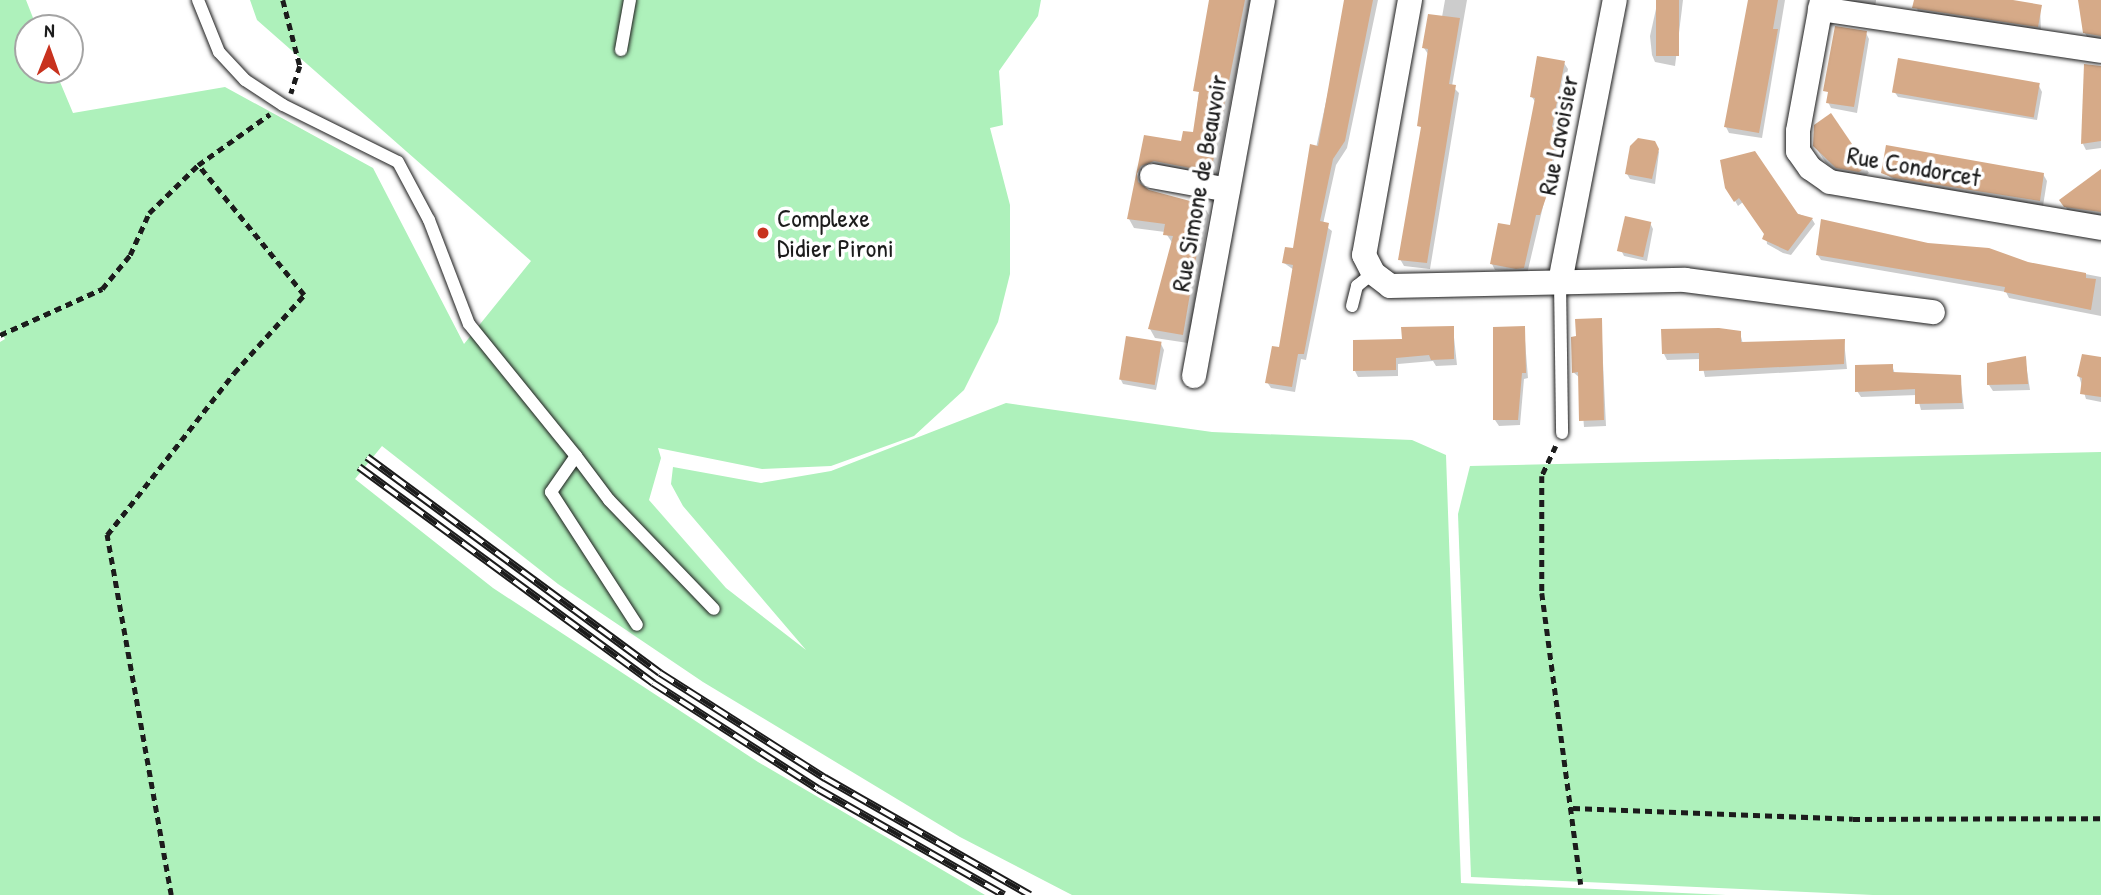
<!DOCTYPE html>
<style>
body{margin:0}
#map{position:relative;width:2101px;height:895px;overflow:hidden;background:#fff;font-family:"Patrick Hand",sans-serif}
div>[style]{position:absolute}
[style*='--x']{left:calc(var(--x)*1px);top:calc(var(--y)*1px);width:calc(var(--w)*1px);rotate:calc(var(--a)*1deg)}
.green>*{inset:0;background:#aef1bb}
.shadow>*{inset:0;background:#0003}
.building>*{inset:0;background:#d6aa88;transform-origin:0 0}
.path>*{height:4.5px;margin-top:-2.25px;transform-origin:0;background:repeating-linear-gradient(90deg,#1c1c1c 0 7px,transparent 0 12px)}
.roads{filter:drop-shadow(0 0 2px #1c1c1c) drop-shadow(0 0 2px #1c1c1c)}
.service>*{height:12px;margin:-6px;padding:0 6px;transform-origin:6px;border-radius:6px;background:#fff}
.minor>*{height:24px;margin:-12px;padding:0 12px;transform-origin:12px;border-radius:12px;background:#fff}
.rail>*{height:8px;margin-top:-4px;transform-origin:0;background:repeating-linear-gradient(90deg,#fff 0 16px,#1c1c1c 0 32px);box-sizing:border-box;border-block:2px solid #1c1c1c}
.dots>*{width:19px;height:19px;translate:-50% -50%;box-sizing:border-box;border:4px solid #fff;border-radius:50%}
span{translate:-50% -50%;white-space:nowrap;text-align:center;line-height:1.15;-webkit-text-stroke:7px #fff;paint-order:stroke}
.street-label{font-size:26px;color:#1c1c1c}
.poi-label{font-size:26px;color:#1c1c1c}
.left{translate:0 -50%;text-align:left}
.north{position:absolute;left:14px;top:14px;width:70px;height:70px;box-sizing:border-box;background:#fff;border:2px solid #a4a4a4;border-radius:50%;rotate:1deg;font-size:19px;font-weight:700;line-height:28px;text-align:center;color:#1c1c1c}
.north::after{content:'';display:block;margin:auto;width:24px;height:32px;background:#c8321e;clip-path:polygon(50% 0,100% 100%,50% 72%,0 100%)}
</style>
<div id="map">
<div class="green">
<i style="clip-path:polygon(0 0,26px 0,37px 28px,28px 28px,28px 70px,55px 70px,73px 113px,225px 87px,373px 168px,464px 344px,531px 261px,257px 20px,250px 0,1041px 0,1038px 16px,999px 71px,1003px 125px,990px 128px,1010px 205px,1010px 274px,998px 322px,964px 390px,914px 436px,831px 466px,762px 469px,658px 448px,661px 458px,649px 500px,726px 588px,806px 650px,683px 506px,671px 484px,673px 467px,761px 483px,831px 471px,1006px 403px,1212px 432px,1412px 440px,1446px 455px,1461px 883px,1726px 895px,1072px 895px,960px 837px,703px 682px,558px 584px,382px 446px,355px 479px,493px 588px,758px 762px,985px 895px,0 895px,0 342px,5px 339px,0 330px)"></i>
<i style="clip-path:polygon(2101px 452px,2101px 895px,1873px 895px,1471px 877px,1458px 514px,1470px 466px)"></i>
</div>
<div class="shadow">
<i style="clip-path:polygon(1210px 0,1250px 0,1216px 180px,1151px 171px,1141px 182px,1144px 190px,1204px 206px,1209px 215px,1188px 343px,1155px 338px,1150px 329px,1173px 244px,1165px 232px,1134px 228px,1129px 219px,1145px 137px,1183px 143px,1194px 134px)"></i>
<i style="clip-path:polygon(1348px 0,1378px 0,1347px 148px,1336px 165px,1323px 224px,1332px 231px,1306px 360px,1301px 359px,1295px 392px,1271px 388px,1267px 382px,1281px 349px,1294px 270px,1284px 263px,1294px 250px)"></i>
<i style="clip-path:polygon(1445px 0,1467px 0,1452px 86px,1459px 93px,1430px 269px,1404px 266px,1400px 259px,1422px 131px,1428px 54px,1424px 48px,1442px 17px)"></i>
<i style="clip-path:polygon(1658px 0,1683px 0,1675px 66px,1655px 62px,1652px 55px,1650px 36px)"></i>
<i style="clip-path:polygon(1750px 0,1785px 0,1762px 138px,1729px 133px,1726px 127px)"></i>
<i style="clip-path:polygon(1843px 0,1876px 0,1876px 1px,1875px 7px)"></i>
<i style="clip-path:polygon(1916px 0,2004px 0,2040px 6px,2041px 32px,1918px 14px)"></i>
<i style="clip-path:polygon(2079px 0,2101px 0,2101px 42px,2088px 39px,2085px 33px)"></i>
<i style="clip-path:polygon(1866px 33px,1869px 39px,1857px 113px,1831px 108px,1828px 102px)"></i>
<i style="clip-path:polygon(1564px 63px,1568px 69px,1556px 128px,1560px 135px,1527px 274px,1495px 270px,1492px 264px,1511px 227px,1536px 103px,1532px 97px)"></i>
<i style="clip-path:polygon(2101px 66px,2101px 148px,2086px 150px,2083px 144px)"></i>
<i style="clip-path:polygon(2039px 86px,2042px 92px,2037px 120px,1898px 97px,1894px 91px)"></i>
<i style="clip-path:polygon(1655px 146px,1659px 152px,1655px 184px,1630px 179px,1627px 174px)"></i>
<i style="clip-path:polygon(1815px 146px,1865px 167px,1869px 173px,1863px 177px,1841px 174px,1826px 163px)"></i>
<i style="clip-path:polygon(2101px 171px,2101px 215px,2069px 212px,2065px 206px)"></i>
<i style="clip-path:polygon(1882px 172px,2043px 174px,2047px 181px,2043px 206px,1899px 183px)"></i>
<i style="clip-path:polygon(1727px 187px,1812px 219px,1815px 224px,1791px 255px,1783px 253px,1767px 244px,1766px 234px,1743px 202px,1738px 206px)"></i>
<i style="clip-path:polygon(1650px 223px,1653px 229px,1647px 261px,1624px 256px,1621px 250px)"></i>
<i style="clip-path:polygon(1928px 244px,2101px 277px,2101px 316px,2009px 298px,2006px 292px,1821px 260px,1817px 254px)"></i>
<i style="clip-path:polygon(1601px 320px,1606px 426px,1584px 427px,1580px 378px,1573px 372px)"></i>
<i style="clip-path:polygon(1453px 328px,1457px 365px,1436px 366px,1433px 361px,1398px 364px,1398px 376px,1358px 377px,1355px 371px)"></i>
<i style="clip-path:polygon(1524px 328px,1528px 378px,1524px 379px,1520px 425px,1499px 426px,1495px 420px)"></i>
<i style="clip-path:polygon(1740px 333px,1743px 344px,1844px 341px,1847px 369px,1705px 377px,1701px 359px,1667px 360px,1664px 354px)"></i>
<i style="clip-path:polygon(1161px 344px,1164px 350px,1156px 390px,1123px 384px,1120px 378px)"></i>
<i style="clip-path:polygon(2025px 358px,2030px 390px,1993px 391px,1989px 385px)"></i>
<i style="clip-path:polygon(2101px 359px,2101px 402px,2086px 399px,2079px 376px)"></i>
<i style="clip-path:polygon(1892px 365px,1895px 374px,1960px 376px,1964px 409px,1921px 410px,1917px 395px,1861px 397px,1857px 391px)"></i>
</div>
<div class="building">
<i style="clip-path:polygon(1209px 0,1245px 0,1211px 172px,1154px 161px,1141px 166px,1137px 174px,1138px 182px,1149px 190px,1205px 205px,1183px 335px,1148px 329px,1173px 236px,1163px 235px,1165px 224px,1127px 219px,1144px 135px,1181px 141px,1183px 131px,1193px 132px,1199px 92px,1193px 91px)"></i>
<i style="clip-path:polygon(1344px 0,1373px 0,1345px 141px,1333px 159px,1320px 221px,1329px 223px,1304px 354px,1298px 354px,1292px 387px,1265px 383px,1272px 346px,1279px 347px,1293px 265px,1282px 263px,1285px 247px,1293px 248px,1310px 144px,1318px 146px)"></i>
<i style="left:1656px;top:0;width:23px;height:56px"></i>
<i style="clip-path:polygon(1748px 0,1778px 0,1773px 29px,1778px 29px,1759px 133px,1724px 127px)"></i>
<i style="clip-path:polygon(1914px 0,2013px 0,2042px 5px,2038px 27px,1912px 8px)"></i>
<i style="clip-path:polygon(2078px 0,2101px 0,2101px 36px,2083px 33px)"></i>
<i style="clip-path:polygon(1428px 14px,1460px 18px,1449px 84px,1456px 85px,1427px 263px,1398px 260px,1421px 127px,1417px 126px,1428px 49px,1422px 48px)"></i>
<i style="clip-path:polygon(1835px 26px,1867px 31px,1854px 107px,1826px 103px,1828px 92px,1823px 91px)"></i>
<i style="clip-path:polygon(1537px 56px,1565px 61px,1552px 127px,1557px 127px,1548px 192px,1540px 215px,1536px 215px,1524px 268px,1516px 269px,1490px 264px,1498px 223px,1510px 225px,1535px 98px,1530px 97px)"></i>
<i style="left:1898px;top:58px;width:144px;height:35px;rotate:10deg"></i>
<i style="clip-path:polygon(2084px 64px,2101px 66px,2101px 141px,2081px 144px)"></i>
<i style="clip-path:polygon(1831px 113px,1867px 166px,1859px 172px,1836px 168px,1813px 146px,1814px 125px)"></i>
<i style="clip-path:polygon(1638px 138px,1655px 141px,1659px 149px,1652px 179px,1625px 174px,1630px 146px)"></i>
<i style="clip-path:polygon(1886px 145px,2044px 173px,2040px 201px,1894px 178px,1881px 173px)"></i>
<i style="clip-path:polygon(1755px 151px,1798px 214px,1813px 218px,1788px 251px,1762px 239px,1764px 234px,1739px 198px,1734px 202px,1725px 188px,1720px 160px)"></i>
<i style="clip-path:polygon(2101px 169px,2101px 212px,2064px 207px,2059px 200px)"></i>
<i style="left:1625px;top:216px;width:27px;height:36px;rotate:13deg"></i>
<i style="clip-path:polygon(1821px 219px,1928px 243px,1989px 248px,2028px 262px,2086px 273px,2086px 278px,2096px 279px,2091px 310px,2004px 292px,2005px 287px,1816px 255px)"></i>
<i style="clip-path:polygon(1602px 318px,1604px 420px,1579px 421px,1578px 372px,1572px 373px,1571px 337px,1576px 336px,1575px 319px)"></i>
<i style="clip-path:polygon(1454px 326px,1454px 359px,1431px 360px,1429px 355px,1396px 358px,1396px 370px,1353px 371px,1353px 340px,1402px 339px,1401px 327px)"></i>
<i style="clip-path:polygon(1525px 326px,1526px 373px,1522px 373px,1518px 420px,1493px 420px,1493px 327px)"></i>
<i style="clip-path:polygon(1719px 328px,1741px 331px,1741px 342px,1845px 339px,1844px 364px,1699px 371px,1699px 353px,1662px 354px,1661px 329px)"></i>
<i style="left:1126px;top:336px;width:36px;height:44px;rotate:9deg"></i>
<i style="clip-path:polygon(2082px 354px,2101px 357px,2101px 397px,2080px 394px,2082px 378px,2077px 376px)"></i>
<i style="clip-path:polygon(2026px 356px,2028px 384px,1987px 385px,1987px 363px)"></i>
<i style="clip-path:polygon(1893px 364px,1893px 372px,1961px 375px,1962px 403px,1915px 404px,1915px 389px,1855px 392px,1855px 365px)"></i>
</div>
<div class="path">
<i style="--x:283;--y:0;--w:68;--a:75.6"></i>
<i style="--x:300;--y:66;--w:29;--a:108"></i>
<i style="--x:0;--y:335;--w:112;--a:-24.3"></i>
<i style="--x:102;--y:289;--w:44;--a:-50.5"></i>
<i style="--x:130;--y:255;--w:46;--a:-65.7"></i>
<i style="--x:149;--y:213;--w:69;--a:-44.4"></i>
<i style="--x:198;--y:165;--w:88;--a:-35.3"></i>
<i style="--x:1556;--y:446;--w:33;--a:115"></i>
<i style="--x:1542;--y:476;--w:117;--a:90"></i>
<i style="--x:1542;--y:593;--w:294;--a:82.4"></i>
<i style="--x:1573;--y:808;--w:280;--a:2.2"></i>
<i style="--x:1853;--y:819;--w:248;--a:-0.2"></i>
<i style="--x:171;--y:895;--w:366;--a:-100.1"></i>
<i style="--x:107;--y:535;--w:206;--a:-51.9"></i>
<i style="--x:234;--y:373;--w:105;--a:-48.1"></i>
<i style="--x:304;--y:295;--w:168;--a:-129.2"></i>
</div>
<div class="roads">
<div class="service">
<i style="--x:198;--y:0;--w:56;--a:68"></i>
<i style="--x:219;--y:52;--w:38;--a:47"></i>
<i style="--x:245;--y:80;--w:45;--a:33.3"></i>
<i style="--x:283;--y:105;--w:128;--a:26.4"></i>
<i style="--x:398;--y:162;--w:66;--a:61.9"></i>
<i style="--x:429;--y:220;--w:111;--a:69"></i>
<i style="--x:469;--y:324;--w:170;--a:51"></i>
<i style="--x:576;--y:456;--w:44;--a:124.8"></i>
<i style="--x:551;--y:492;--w:158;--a:57.1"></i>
<i style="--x:621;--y:50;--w:51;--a:-79.8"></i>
<i style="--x:1560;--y:282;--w:151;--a:89.2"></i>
<i style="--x:1352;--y:306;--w:21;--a:-76"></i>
<i style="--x:1357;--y:286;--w:21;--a:-39"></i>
<i style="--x:576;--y:456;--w:55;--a:53.1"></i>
<i style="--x:609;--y:500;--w:151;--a:46.1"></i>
</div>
<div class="minor">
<i style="--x:1410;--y:0;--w:259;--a:100.2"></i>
<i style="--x:1364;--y:255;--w:20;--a:63"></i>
<i style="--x:1373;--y:273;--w:21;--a:37"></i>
<i style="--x:1390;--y:286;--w:295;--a:-1.2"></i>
<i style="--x:1685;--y:280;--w:250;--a:7.4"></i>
<i style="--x:1822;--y:0;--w:133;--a:100.4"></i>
<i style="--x:1798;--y:131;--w:20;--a:90"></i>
<i style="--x:1798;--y:151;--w:21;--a:55"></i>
<i style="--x:1810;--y:168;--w:24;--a:35"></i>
<i style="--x:1830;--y:182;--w:275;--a:9.6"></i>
<i style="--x:1820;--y:9;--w:284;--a:8.5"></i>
<i style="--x:1152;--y:176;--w:77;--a:10.4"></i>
<i style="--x:1560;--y:282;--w:287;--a:-79"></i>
<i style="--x:1194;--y:376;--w:382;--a:-79.6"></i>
</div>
</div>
<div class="rail">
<i style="--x:367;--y:457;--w:364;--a:36.4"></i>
<i style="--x:660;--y:673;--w:196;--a:32.5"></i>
<i style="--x:825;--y:778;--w:236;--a:29.7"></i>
<i style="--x:359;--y:467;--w:365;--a:36.3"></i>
<i style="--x:653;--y:683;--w:196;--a:32.7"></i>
<i style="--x:818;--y:789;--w:214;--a:29.7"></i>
</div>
<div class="dots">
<i style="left:763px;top:233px;background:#c8321e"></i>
</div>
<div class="street-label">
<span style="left:1558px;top:135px;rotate:-79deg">Rue Lavoisier</span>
<span style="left:1914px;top:166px;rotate:10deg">Rue Condorcet</span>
<span style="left:1199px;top:183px;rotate:-80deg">Rue Simone de Beauvoir</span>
</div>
<div class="poi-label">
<span class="left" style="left:777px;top:233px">Complexe<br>Didier Pironi</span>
</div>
<div class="north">N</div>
</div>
